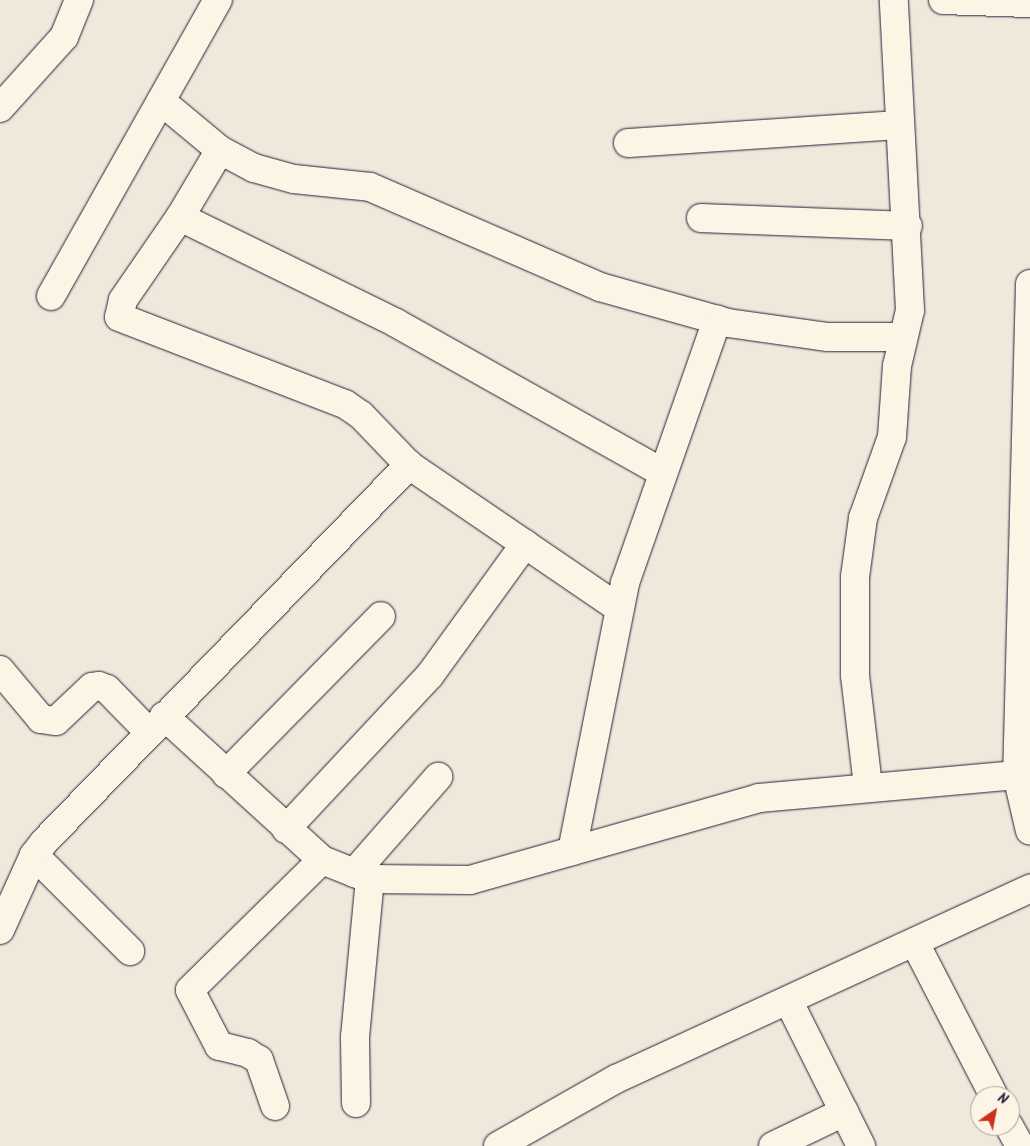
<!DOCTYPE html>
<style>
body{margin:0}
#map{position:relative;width:1030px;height:1146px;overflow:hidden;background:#efe8db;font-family:Kalam,sans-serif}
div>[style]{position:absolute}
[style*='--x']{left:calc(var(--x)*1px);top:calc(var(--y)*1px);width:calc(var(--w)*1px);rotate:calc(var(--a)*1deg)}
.roads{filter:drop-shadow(0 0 1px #22223b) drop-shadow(0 0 1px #22223b)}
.minor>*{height:28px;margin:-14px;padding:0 14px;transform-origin:14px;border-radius:14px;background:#fcf5e5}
span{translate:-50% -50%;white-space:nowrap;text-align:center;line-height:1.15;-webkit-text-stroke:5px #fcf5e5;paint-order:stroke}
.north{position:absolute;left:970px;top:1086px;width:50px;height:50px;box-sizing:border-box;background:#fcf5e5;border:1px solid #a5a1a1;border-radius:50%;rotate:33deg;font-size:14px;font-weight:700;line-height:20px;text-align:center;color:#22223b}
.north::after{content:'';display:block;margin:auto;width:18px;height:22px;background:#c8321e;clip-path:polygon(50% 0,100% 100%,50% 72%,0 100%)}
</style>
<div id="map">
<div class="roads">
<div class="minor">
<i style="--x:943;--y:0;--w:87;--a:2"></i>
<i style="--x:161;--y:101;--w:77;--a:39.7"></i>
<i style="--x:220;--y:150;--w:38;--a:28"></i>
<i style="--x:254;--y:168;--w:41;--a:15.4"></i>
<i style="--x:294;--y:179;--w:76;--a:6"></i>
<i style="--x:370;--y:187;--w:251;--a:23.5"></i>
<i style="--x:600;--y:287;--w:133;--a:15.7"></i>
<i style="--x:728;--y:323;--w:101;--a:8"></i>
<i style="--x:828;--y:337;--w:75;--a:0"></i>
<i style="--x:0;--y:108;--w:96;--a:-48"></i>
<i style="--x:64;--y:37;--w:40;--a:-68"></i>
<i style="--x:628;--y:143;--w:272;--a:-3.8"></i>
<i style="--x:220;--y:150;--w:78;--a:120.8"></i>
<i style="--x:180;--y:217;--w:101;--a:124.5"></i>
<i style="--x:123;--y:300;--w:17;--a:103"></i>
<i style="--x:119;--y:317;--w:242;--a:21.1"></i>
<i style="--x:345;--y:404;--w:19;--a:35"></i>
<i style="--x:361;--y:415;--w:69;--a:46.2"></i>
<i style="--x:409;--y:465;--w:255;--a:34.3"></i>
<i style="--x:180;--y:217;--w:241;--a:26.1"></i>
<i style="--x:396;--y:323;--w:306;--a:29.3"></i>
<i style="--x:701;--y:218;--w:207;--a:2.2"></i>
<i style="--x:1030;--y:284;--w:491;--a:91.5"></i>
<i style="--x:1017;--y:775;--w:57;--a:76.9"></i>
<i style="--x:51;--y:296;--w:340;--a:-60.6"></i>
<i style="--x:0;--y:670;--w:64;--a:50.1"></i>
<i style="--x:41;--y:719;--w:15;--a:8"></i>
<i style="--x:56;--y:721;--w:50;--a:-43.4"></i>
<i style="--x:92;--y:687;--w:7;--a:-8"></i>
<i style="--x:99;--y:686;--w:9;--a:21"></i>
<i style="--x:107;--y:689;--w:60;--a:45.7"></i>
<i style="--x:164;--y:716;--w:214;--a:42.3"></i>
<i style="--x:322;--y:860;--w:52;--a:21.6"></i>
<i style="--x:370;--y:879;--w:100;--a:0.6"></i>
<i style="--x:470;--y:880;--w:300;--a:-15.8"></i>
<i style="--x:759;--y:798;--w:259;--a:-5.1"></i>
<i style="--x:226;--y:774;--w:221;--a:-45.5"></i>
<i style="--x:868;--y:786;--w:112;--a:-96.7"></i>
<i style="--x:855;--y:675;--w:98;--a:-90"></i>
<i style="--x:855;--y:577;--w:60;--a:-82.3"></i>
<i style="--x:863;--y:518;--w:86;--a:-70.3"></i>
<i style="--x:892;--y:437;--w:71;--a:-86"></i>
<i style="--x:897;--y:366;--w:57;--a:-76.9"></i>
<i style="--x:910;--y:310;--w:310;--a:-93"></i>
<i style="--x:286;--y:829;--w:211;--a:-46.9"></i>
<i style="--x:430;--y:675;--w:162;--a:-54.1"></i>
<i style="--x:572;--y:851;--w:273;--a:-78.8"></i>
<i style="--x:625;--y:583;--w:279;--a:-70.7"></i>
<i style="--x:34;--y:855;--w:136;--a:45"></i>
<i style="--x:354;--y:873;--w:128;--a:-48.8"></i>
<i style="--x:0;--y:930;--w:82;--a:-65.6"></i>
<i style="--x:34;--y:855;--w:16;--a:-52"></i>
<i style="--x:44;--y:842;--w:525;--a:-45.93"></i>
<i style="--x:915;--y:943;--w:172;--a:62.7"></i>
<i style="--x:789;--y:1002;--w:161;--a:63.4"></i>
<i style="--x:356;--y:1103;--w:66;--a:-90.9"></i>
<i style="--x:355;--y:1037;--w:159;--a:-84.6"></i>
<i style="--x:275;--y:1106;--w:49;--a:-109.2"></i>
<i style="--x:259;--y:1060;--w:13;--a:-148"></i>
<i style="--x:248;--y:1053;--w:30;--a:-166"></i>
<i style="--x:219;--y:1046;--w:63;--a:-117.4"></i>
<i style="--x:190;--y:990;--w:185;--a:-44.6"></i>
<i style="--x:1009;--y:1126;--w:23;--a:61"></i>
<i style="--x:498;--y:1146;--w:136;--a:-29.6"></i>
<i style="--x:616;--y:1079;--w:456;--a:-24.7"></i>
<i style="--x:773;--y:1146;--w:79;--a:-25.6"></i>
</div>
</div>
<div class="north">N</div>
</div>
